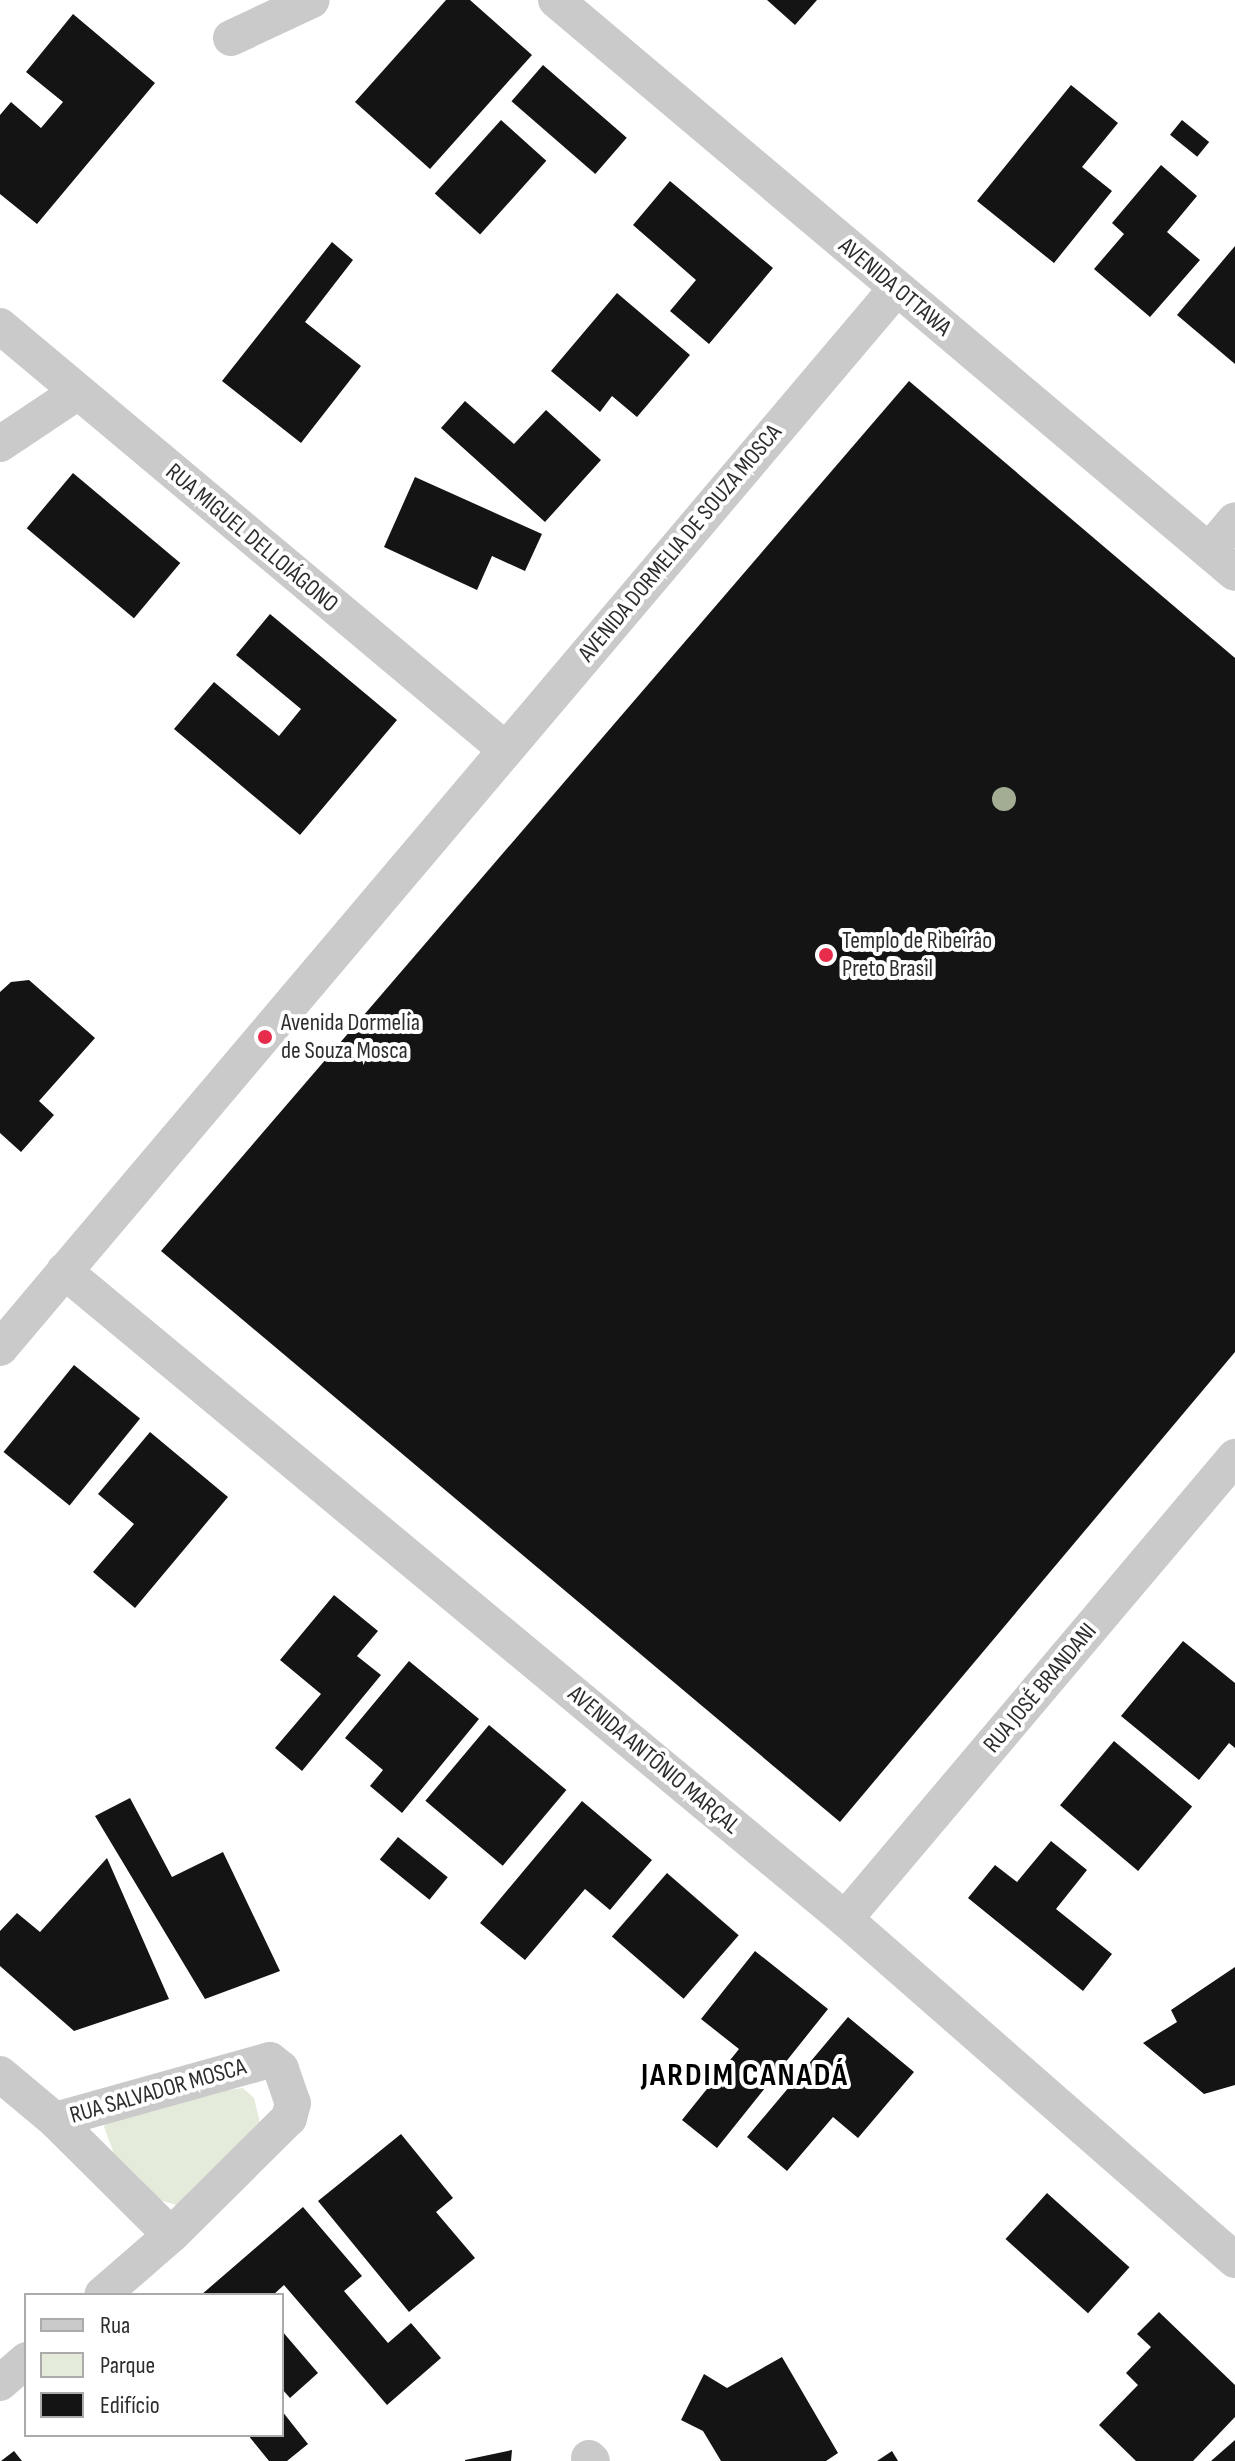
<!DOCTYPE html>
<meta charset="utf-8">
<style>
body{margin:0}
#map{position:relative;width:1235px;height:2461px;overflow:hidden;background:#fff;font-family:"Sofia Sans Condensed",sans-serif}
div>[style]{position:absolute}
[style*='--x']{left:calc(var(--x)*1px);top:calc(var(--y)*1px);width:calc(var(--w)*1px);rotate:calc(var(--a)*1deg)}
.green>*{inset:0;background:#e5ebda}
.building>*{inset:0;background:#141414;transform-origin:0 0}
.minor>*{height:36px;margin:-18px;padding:0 18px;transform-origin:18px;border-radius:18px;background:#cacaca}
.trees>*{width:24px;height:24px;margin:-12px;border-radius:50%;background:#a2ad93}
.dots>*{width:22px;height:22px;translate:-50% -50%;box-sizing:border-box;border:4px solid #fff;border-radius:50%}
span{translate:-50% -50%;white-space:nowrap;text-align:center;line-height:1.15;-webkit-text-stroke:8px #fff;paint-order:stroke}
.street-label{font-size:24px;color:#2d2d2d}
.poi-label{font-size:24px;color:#2d2d2d}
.left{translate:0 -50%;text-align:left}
.district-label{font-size:32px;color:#000;font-weight:700;letter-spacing:2px}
.legend{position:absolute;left:24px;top:2293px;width:260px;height:144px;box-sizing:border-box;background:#fff;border:2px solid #ababab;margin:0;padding:10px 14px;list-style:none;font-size:24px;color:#2d2d2d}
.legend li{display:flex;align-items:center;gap:16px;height:40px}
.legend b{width:40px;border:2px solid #ababab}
</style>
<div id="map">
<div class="green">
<i style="clip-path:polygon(243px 2088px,254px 2098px,260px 2123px,179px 2206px,160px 2200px,114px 2154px,104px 2127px,110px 2115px,165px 2099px)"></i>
</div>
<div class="building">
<i style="clip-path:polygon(446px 0,470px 0,532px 55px,430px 169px,355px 102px)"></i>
<i style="clip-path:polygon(767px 0,817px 0,795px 25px)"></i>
<i style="clip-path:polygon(73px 14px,155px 83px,37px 224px,0 194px,0 115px,11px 102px,41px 128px,63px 102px,26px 72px)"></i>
<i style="left:543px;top:65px;width:111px;height:48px;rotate:41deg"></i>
<i style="clip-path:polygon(1071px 85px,1118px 123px,1082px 167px,1112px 191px,1054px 263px,977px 201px)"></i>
<i style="left:501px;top:120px;width:61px;height:99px;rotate:42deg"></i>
<i style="left:1182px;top:120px;width:35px;height:19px;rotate:39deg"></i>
<i style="clip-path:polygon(1161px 165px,1197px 196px,1167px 232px,1200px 260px,1150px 317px,1094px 269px,1124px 234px,1112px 223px)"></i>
<i style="clip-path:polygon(670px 181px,773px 268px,709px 344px,670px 311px,696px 280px,633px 225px)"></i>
<i style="clip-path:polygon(332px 242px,353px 260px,305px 322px,361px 366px,301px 443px,222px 381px)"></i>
<i style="clip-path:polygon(1235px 246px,1235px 364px,1177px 315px)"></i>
<i style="clip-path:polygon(617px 293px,690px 355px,637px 417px,612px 396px,600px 412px,551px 371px)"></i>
<i style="clip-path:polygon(909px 381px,1235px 658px,1235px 1352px,840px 1822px,161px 1251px)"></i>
<i style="clip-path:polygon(465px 401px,514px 444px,546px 410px,601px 460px,545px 522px,441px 428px)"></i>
<i style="left:73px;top:473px;width:140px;height:72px;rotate:40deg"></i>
<i style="clip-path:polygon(415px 477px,542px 534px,525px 571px,492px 556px,477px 590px,384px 547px)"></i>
<i style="clip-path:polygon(270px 614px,397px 720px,300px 835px,174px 729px,214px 682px,279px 736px,301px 709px,236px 655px)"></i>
<i style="clip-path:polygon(29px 980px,95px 1038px,39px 1101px,54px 1115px,21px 1152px,0 1133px,0 992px,11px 982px)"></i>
<i style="left:74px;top:1365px;width:85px;height:112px;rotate:39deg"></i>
<i style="clip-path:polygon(150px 1432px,228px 1497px,135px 1608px,93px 1572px,134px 1524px,98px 1494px)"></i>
<i style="clip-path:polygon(334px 1595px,378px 1631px,357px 1656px,381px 1675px,302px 1771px,275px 1748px,321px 1694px,280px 1660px)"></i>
<i style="clip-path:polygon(1183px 1641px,1235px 1683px,1235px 1748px,1229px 1743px,1199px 1780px,1121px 1716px)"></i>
<i style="clip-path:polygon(409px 1661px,479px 1719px,402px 1813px,370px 1786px,383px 1770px,345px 1738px)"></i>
<i style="left:489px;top:1725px;width:101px;height:99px;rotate:40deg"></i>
<i style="left:1114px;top:1741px;width:102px;height:84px;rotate:40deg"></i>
<i style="clip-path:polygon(130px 1798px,172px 1877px,223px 1852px,280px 1971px,205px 1999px,95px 1816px)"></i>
<i style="clip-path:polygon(582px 1801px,652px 1860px,610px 1910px,585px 1889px,525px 1960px,480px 1923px)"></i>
<i style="left:398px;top:1837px;width:64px;height:29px;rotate:39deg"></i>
<i style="clip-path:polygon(1051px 1841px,1087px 1870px,1056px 1909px,1112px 1954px,1083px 1991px,968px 1898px,995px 1865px,1017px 1882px)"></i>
<i style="clip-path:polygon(107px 1858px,169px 1999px,74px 2031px,0 1966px,0 1931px,17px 1913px,40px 1932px)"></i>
<i style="left:667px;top:1873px;width:95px;height:84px;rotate:41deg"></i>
<i style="clip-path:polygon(755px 1951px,828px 2009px,717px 2148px,682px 2120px,739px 2049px,701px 2019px)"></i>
<i style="clip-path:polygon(1235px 1967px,1235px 2085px,1204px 2094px,1143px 2043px,1177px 2022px,1171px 2010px)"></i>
<i style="clip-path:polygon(848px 2017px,914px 2072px,858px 2138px,833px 2117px,787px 2171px,747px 2137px)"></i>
<i style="clip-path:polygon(401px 2134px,453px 2198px,436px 2212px,475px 2258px,409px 2312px,318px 2201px)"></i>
<i style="left:1047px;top:2193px;width:111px;height:62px;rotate:42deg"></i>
<i style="clip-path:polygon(303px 2207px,362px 2276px,344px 2291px,388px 2343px,411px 2323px,441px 2358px,387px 2405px,284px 2285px,273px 2295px,201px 2295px)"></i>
<i style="clip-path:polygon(1159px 2312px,1235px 2385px,1235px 2417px,1193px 2461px,1136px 2461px,1099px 2425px,1138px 2385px,1126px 2373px,1151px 2347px,1137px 2334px)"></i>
<i style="clip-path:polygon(282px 2331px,318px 2373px,290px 2398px,282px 2389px)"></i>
<i style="clip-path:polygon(782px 2357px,838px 2453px,826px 2461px,721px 2461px,703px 2431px,681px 2420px,704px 2374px,727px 2388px)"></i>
<i style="clip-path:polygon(282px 2411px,308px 2444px,287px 2461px,269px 2461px,248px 2435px,282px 2435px)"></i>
<i style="clip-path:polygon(1235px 2440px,1235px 2461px,1211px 2461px)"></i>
<i style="clip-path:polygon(512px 2450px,511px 2461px,465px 2461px,465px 2460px)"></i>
<i style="clip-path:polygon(14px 2451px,22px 2461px,1px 2461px)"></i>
<i style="clip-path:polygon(892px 2451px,898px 2461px,877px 2461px)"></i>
</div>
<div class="minor">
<i style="--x:556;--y:0;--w:888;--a:40.16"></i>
<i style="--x:231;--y:38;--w:89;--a:-25.1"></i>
<i style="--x:0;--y:326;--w:659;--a:39.95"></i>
<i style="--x:0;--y:444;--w:94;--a:-33.7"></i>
<i style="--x:1209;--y:551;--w:40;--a:-50"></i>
<i style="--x:64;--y:1271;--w:1015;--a:39.68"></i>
<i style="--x:845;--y:1919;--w:518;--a:41.17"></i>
<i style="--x:0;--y:1348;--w:1387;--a:-49.77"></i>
<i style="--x:845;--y:1919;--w:605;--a:-49.83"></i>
<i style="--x:0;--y:2074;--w:72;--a:39.9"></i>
<i style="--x:55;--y:2120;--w:163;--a:44.8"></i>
<i style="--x:171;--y:2235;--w:91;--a:139"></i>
<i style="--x:55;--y:2120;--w:223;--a:-15.6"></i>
<i style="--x:270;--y:2060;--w:14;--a:39"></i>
<i style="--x:281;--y:2069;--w:36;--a:71"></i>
<i style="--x:293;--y:2103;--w:16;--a:105"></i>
<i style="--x:289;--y:2118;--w:166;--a:135.2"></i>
<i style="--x:0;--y:2383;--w:35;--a:-41"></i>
<i style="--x:589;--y:2458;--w:4;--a:45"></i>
</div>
<div class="trees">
<i style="left:1004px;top:799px"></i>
</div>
<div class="dots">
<i style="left:826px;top:955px;background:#e82c4b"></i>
<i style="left:265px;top:1037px;background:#e82c4b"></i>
</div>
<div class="street-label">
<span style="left:895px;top:287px;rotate:40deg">AVENIDA OTTAWA</span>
<span style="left:252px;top:538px;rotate:40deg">RUA MIGUEL DELLOIÁGONO</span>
<span style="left:680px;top:543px;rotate:-50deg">AVENIDA DORMELIA DE SOUZA MOSCA</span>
<span style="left:1040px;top:1688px;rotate:-50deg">RUA JOSÉ BRANDANI</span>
<span style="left:654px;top:1760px;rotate:40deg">AVENIDA ANTÔNIO MARÇAL</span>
<span style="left:158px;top:2091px;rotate:-16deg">RUA SALVADOR MOSCA</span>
</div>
<div class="poi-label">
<span class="left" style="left:842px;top:955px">Templo de Ribeirão<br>Preto Brasil</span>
<span class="left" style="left:281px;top:1037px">Avenida Dormelia<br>de Souza Mosca</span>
</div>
<div class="district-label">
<span style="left:745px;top:2076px">JARDIM CANADÁ</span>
</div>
<ul class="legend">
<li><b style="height:10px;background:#cacaca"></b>Rua</li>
<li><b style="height:22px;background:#e5ebda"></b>Parque</li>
<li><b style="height:22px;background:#141414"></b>Edifício</li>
</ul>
</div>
